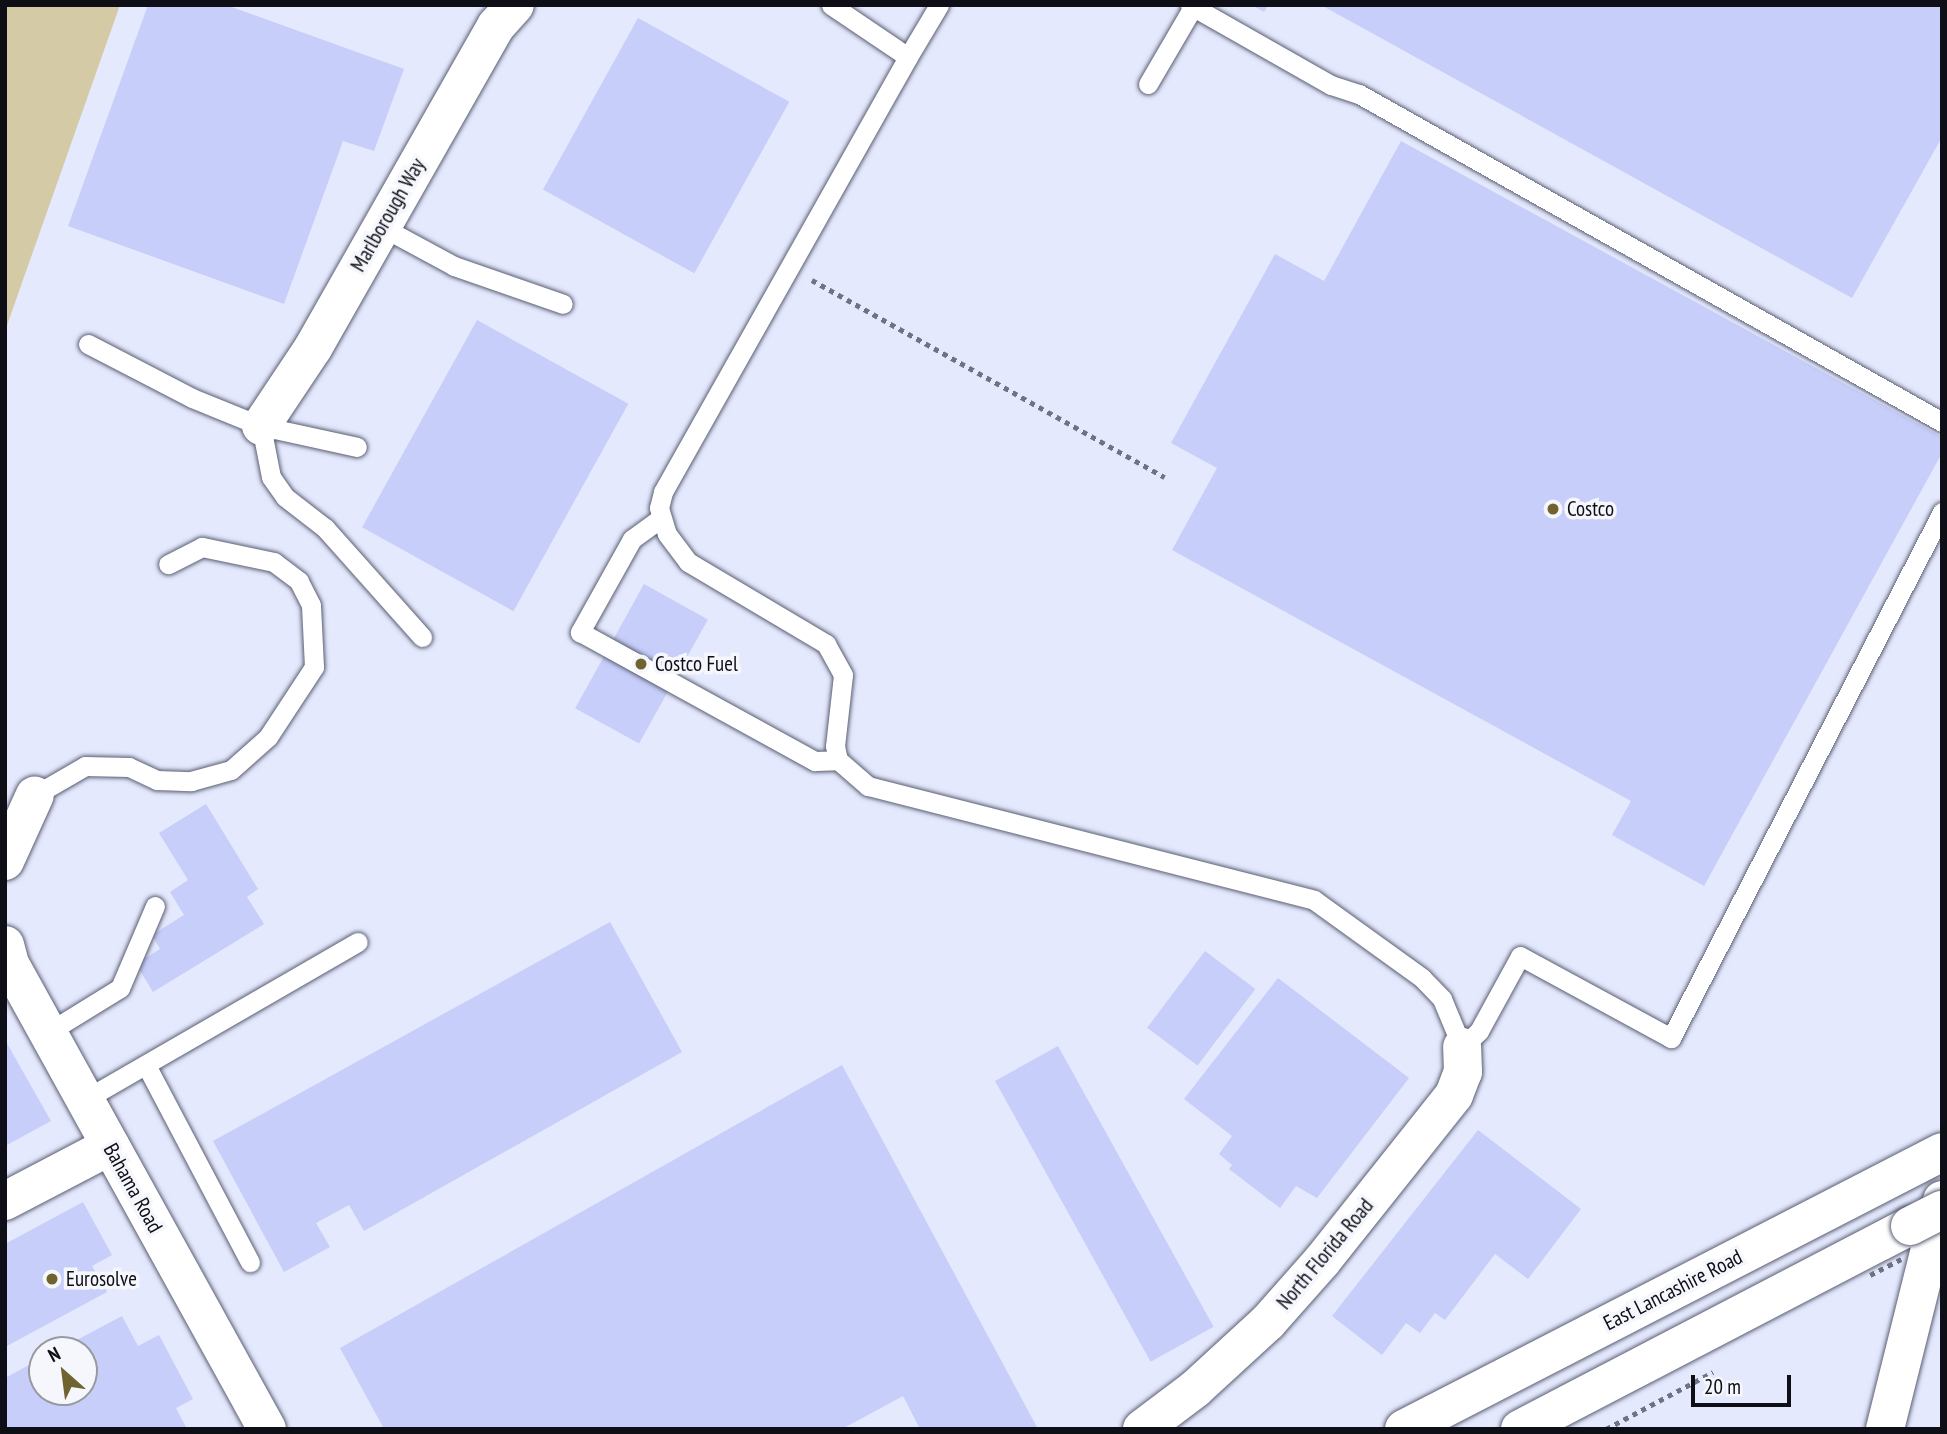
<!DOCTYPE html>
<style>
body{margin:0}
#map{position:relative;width:1947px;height:1434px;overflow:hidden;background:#e4e9fd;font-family:"PT Sans Narrow",sans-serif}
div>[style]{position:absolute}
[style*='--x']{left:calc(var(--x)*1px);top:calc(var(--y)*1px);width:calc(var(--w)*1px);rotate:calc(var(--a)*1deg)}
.green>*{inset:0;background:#d4caa6}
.building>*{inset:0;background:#c6cef9;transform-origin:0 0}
.path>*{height:4.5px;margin-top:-2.25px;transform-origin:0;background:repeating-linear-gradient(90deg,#6f7280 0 5px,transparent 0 10px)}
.roads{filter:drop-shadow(0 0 2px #5a5e73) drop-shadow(0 0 2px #5a5e73)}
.lane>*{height:19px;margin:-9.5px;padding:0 9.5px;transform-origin:9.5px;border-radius:9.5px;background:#fff}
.street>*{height:38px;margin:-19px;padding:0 19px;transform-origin:19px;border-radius:19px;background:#fff}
.secondary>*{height:38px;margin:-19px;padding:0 19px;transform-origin:19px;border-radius:19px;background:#fff}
.highway>*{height:38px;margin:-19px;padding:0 19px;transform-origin:19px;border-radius:19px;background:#fff}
.path-bridge>*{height:4.5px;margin-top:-2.25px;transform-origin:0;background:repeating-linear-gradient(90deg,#6f7280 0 5px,transparent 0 10px)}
.bridges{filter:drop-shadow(0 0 2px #5a5e73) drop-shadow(0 0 2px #5a5e73)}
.highway-bridge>*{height:38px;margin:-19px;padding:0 19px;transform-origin:19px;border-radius:19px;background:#fff}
.dots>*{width:19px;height:19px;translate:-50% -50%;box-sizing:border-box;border:4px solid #f5f7fc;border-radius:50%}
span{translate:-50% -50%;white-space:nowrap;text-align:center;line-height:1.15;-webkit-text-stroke:7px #f5f7fc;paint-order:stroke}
.street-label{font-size:21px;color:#0d0e16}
.poi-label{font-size:21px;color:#0d0e16}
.left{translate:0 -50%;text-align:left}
.frame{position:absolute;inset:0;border:7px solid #0d0e16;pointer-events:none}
.north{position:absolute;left:28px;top:1336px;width:70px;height:70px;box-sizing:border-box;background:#f5f7fc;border:2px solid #989aa0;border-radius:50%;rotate:332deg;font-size:19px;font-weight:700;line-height:28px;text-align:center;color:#0d0e16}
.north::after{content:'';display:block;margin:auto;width:24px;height:32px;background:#716330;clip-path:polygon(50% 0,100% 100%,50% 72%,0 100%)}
.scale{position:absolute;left:1691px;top:1375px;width:100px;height:32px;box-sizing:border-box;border:4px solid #0d0e16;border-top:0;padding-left:9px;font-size:21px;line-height:24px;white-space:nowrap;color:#0d0e16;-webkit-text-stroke:5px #f5f7fc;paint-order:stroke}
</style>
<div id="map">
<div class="green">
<i style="clip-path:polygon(5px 5px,120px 5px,5px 331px)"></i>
</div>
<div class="building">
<i style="clip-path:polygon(148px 5px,226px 5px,404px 69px,374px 151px,343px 141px,284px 304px,68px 226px)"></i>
<i style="clip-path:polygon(1252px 5px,1268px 5px,1264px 12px)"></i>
<i style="clip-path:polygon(1321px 5px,1942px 5px,1942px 137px,1852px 298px)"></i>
<i style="left:638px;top:18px;width:173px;height:196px;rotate:29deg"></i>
<i style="clip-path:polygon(1401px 141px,1942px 437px,1942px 453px,1704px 886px,1612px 835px,1631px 801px,1172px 550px,1217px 468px,1171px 443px,1275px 254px,1324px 281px)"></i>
<i style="left:477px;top:320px;width:173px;height:237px;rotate:29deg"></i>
<i style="left:644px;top:584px;width:73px;height:142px;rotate:29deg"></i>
<i style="clip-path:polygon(206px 804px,258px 889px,247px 897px,264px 924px,153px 992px,136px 964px,160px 949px,152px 935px,184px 915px,170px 892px,188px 880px,159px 833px)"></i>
<i style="clip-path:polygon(610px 922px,682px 1052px,364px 1231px,349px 1205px,316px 1223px,330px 1247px,284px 1272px,213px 1141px)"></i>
<i style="left:1205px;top:951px;width:63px;height:96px;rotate:37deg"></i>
<i style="clip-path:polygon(1278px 978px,1409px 1078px,1317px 1198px,1296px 1186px,1280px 1208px,1229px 1169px,1232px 1165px,1219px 1154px,1232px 1136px,1184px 1099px)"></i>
<i style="clip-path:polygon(5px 1040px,51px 1121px,5px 1146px)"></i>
<i style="left:1058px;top:1046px;width:321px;height:72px;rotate:61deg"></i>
<i style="clip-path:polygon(842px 1065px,1038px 1429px,920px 1429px,903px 1396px,842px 1429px,384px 1429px,340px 1348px)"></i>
<i style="clip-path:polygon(1478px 1130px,1581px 1209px,1528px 1279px,1495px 1254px,1445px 1320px,1435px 1313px,1420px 1333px,1406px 1323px,1382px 1355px,1332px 1316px)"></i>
<i style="clip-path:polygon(83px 1202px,112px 1255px,92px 1266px,107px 1292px,5px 1347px,5px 1244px)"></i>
<i style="clip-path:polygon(122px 1316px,138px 1346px,159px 1335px,193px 1399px,176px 1408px,187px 1429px,5px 1429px,5px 1378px,42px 1358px,42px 1392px,84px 1392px,84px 1350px,58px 1350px)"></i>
</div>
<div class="path">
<i style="--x:812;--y:280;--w:404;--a:29.2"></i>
<i style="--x:1606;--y:1429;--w:121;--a:-28"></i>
</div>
<div class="roads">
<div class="lane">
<i style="--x:831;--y:5;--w:93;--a:34"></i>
<i style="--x:908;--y:57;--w:499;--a:119.4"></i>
<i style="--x:663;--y:492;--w:16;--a:104"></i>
<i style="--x:659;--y:508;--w:27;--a:73"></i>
<i style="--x:667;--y:534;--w:35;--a:53"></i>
<i style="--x:688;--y:562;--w:161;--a:30.7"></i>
<i style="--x:826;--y:644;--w:35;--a:61"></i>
<i style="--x:843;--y:675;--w:71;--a:96.4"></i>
<i style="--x:835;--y:746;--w:14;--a:78"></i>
<i style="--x:838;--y:760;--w:40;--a:41"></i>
<i style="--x:868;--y:786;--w:460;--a:14.3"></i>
<i style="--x:1314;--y:900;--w:133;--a:35.8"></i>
<i style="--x:1422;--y:978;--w:29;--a:46"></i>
<i style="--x:1442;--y:999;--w:52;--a:67.4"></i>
<i style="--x:1462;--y:1047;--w:23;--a:-43"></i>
<i style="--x:1479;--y:1031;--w:85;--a:-61.3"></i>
<i style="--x:1520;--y:956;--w:172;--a:28.5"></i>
<i style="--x:1671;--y:1038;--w:592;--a:-62.74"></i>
<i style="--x:1190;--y:5;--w:162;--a:29.6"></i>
<i style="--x:1331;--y:85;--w:29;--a:18"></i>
<i style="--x:1359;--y:94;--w:669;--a:29.36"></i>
<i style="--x:908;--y:57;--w:61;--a:-59.2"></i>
<i style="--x:1148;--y:84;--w:89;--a:-59.7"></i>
<i style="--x:382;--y:227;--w:82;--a:28.4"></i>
<i style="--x:454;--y:266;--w:115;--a:19.2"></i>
<i style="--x:88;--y:344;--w:117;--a:27.4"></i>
<i style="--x:192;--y:398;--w:74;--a:22.1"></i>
<i style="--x:261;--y:426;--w:98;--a:12.3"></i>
<i style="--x:261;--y:426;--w:52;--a:78.9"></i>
<i style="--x:271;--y:477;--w:24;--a:55"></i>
<i style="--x:285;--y:497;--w:51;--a:37.8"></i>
<i style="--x:325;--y:528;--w:146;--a:48.3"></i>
<i style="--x:661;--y:518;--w:36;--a:144"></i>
<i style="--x:632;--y:539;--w:107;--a:119.2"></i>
<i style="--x:580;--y:632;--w:268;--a:28.8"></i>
<i style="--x:815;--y:761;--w:23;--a:-2"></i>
<i style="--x:35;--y:795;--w:58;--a:-30.1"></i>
<i style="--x:85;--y:766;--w:44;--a:1.3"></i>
<i style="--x:129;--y:767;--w:31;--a:25"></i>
<i style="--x:157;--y:780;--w:34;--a:2"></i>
<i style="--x:191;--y:781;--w:41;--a:-15.4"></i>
<i style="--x:231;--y:770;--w:50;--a:-41.7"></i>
<i style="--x:268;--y:737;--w:84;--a:-56.7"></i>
<i style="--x:314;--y:667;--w:62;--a:-92.8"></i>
<i style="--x:311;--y:605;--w:27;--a:-117"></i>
<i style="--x:299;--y:581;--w:31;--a:-143"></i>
<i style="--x:274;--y:562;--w:74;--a:-168.2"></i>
<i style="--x:202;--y:547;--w:38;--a:153"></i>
<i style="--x:47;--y:1033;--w:86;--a:-31.7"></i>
<i style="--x:120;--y:988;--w:89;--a:-66.9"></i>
<i style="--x:146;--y:1065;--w:223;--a:62.2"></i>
<i style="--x:84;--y:1100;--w:316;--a:-30"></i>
</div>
<div class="street">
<i style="--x:261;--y:426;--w:94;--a:-56.3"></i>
<i style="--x:313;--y:348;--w:370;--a:-60.4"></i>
<i style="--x:496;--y:26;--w:28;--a:-48"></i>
<i style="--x:5;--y:861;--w:72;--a:-65.6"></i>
<i style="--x:5;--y:945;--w:20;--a:75"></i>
<i style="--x:10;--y:964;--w:531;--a:61.07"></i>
<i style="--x:5;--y:1201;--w:119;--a:-27.6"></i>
<i style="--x:1142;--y:1429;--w:66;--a:-37"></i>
<i style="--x:1195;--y:1389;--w:99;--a:-42.5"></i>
<i style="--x:1268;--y:1322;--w:81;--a:-48.5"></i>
<i style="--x:1322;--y:1261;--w:212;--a:-51.5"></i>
<i style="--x:1454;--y:1095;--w:25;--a:-69"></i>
<i style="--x:1463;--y:1072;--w:25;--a:-92"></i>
</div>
<div class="secondary">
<i style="--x:1885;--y:1429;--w:236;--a:-76"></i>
</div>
<div class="highway">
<i style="--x:1404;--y:1429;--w:605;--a:-27.24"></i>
<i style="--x:1520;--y:1429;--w:440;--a:-27.5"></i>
</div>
</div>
<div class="path-bridge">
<i style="--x:1870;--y:1275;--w:35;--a:-27"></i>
</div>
<div class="bridges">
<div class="highway-bridge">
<i style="--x:1910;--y:1226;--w:36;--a:-27"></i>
</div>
</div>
<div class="dots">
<i style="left:1553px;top:509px;background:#716330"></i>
<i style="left:641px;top:664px;background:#716330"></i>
<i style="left:52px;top:1279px;background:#716330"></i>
</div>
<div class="street-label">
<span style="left:388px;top:215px;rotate:-60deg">Marlborough Way</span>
<span style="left:133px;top:1188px;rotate:61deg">Bahama Road</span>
<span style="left:1325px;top:1254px;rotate:-50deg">North Florida Road</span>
<span style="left:1673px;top:1290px;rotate:-27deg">East Lancashire Road</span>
</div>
<div class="poi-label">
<span class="left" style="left:1567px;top:509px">Costco</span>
<span class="left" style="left:655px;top:664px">Costco Fuel</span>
<span class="left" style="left:66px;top:1279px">Eurosolve</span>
</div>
<div class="frame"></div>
<div class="north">N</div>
<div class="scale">20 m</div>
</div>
